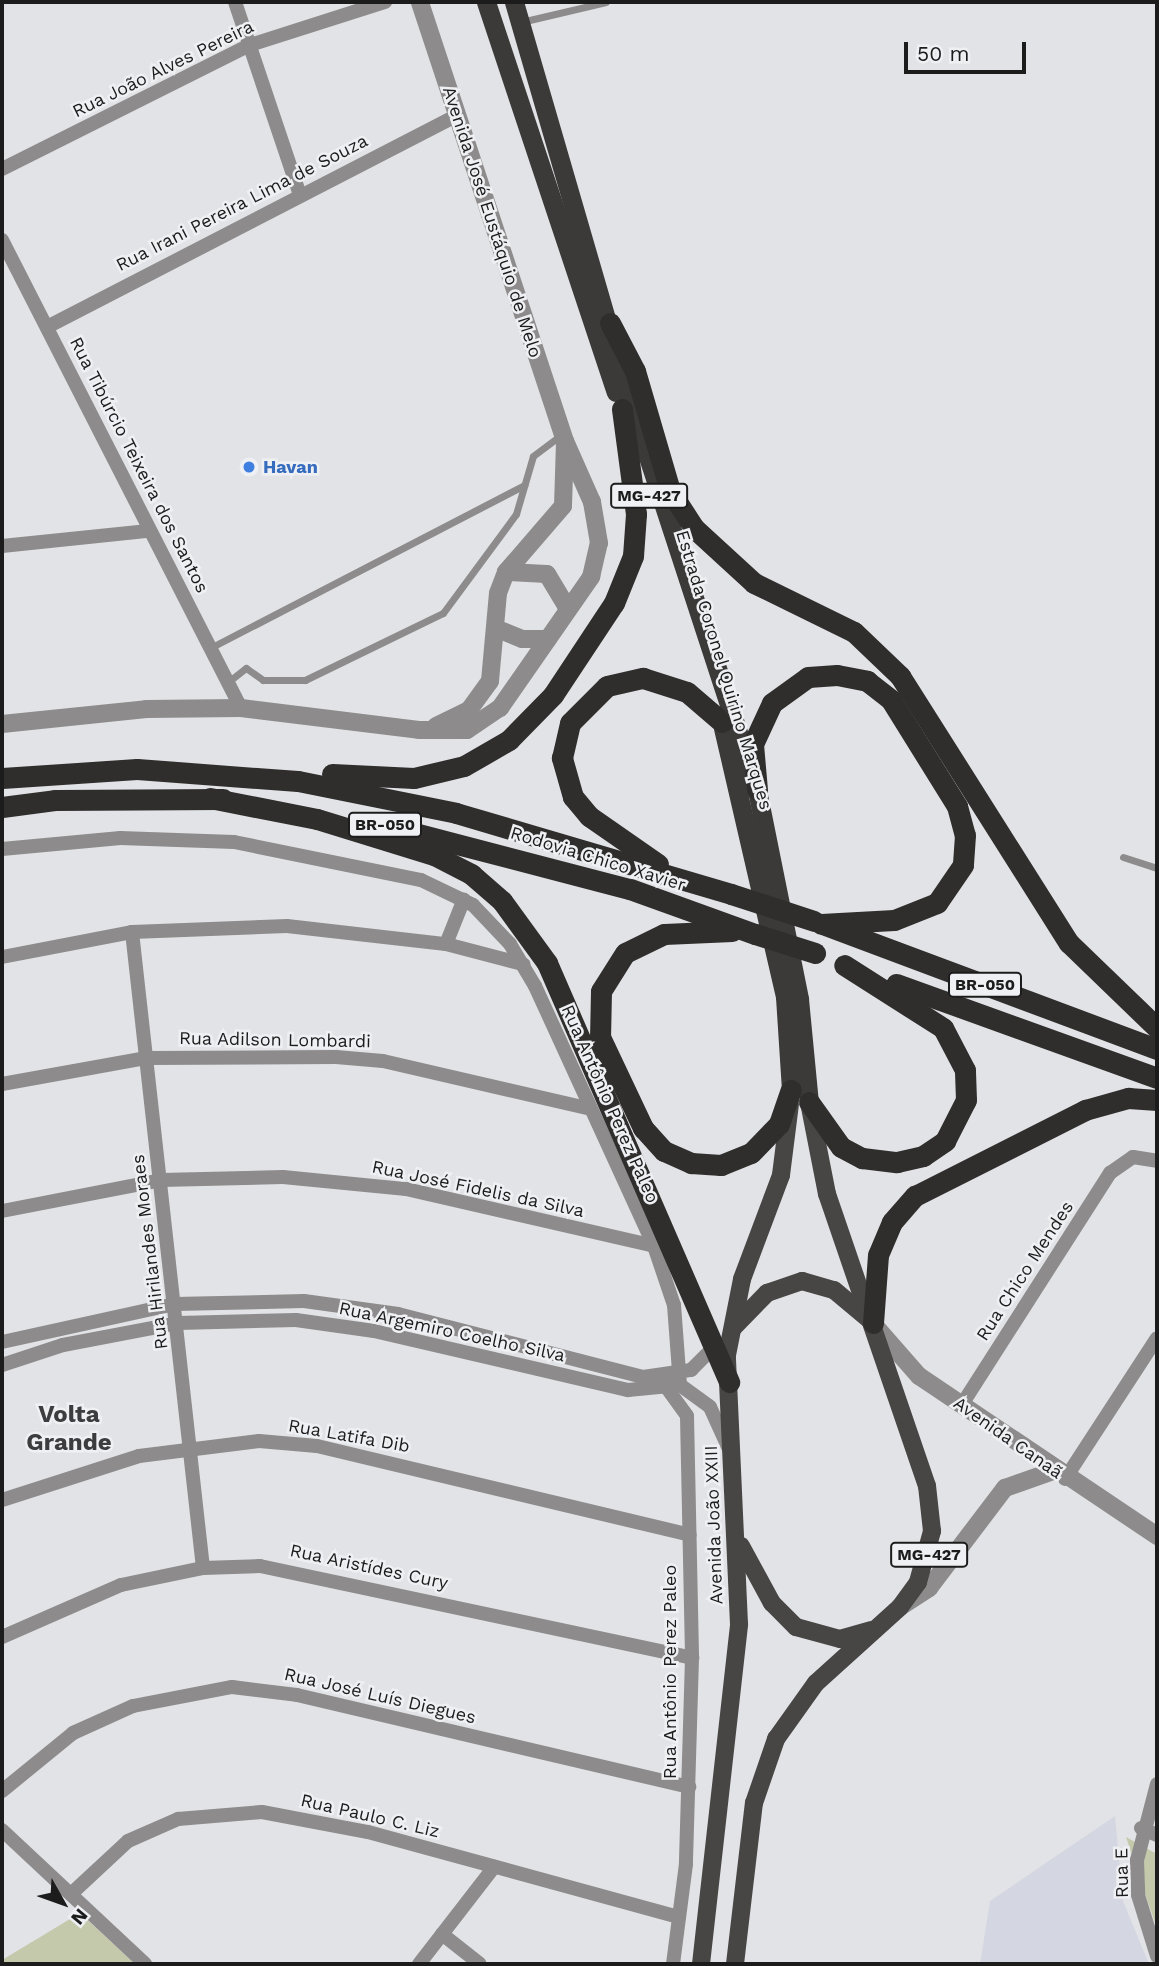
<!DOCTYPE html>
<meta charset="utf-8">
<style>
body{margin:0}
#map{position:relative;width:1159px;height:1966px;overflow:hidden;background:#e2e3e6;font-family:"Work Sans",sans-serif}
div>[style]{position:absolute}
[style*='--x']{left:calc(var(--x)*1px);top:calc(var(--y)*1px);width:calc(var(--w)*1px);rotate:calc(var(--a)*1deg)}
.built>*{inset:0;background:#d4d7e1}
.green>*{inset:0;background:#c5c9ab}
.service>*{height:7px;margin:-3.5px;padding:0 3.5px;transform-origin:3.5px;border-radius:3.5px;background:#8d8b8b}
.minor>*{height:14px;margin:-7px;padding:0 7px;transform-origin:7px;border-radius:7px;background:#8d8b8b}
.tertiary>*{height:18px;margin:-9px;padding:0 9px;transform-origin:9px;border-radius:9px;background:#8d8b8b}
.primary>*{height:18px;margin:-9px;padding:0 9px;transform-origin:9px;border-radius:9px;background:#484545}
.trunk>*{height:19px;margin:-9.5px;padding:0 9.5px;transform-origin:9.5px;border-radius:9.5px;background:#3c3a39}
.motorway>*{height:21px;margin:-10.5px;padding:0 10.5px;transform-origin:10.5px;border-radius:10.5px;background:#302e2d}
.motorway-bridge>*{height:21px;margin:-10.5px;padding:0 10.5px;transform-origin:10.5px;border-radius:10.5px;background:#302e2d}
.dots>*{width:19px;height:19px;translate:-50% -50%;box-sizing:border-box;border:4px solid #eff0f3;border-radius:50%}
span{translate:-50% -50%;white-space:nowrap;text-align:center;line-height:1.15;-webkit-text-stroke:5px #eff0f3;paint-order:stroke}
.shield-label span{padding:2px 5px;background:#eff0f3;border:2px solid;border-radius:5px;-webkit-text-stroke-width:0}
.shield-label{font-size:16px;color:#1c1c1d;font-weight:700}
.street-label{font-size:18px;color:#1c1c1d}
.shop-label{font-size:18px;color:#366cbe;font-weight:700}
.left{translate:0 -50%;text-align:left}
.district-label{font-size:24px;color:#3d3d40;font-weight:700}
.frame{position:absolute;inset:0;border:4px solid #1c1c1d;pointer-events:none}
.north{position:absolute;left:28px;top:1868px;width:70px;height:70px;-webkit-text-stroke:5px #eff0f3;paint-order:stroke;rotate:130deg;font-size:19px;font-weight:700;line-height:28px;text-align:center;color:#1c1c1d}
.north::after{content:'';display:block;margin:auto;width:24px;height:32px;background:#1c1c1d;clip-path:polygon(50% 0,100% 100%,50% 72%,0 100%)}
.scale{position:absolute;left:904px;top:42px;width:122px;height:32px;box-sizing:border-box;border:4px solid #1c1c1d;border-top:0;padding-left:9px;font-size:21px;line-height:24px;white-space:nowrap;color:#1c1c1d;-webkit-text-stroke:5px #eff0f3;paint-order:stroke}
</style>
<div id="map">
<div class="built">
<i style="clip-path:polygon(1115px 1816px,1123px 1901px,1149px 1964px,980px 1964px,990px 1901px)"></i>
</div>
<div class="green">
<i style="clip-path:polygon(1126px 1837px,1157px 1854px,1157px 1929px)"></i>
<i style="clip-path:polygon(80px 1913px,135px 1964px,2px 1964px,2px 1960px)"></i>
</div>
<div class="service">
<i style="--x:521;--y:22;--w:87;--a:-13.2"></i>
<i style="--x:210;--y:648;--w:354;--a:-27.4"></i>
<i style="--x:228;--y:682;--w:23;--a:-38"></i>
<i style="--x:246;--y:668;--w:21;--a:35"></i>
<i style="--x:263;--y:680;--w:42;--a:0"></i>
<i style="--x:305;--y:680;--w:153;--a:-25.9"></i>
<i style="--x:443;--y:613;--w:123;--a:-53.6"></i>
<i style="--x:516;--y:514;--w:60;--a:-73.7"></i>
<i style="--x:533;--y:456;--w:35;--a:-37"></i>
<i style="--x:1123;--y:857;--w:36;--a:18"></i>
</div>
<div class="minor">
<i style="--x:235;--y:2;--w:200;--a:71.4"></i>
<i style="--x:2;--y:169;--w:277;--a:-26.6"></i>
<i style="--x:250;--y:45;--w:142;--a:-17.7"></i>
<i style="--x:2;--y:240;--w:525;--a:62.95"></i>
<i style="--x:47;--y:327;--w:460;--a:-27.3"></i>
<i style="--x:2;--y:546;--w:147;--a:-5.9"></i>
<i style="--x:2;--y:849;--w:119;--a:-5.3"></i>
<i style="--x:120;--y:838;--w:114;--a:2"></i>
<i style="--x:234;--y:842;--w:191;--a:11.5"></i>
<i style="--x:421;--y:880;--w:58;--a:25.7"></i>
<i style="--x:473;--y:905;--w:54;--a:46.5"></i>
<i style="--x:510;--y:944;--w:49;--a:59.2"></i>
<i style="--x:535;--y:986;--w:286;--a:65.4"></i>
<i style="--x:654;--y:1246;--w:62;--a:71.3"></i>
<i style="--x:674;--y:1305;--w:80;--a:85.7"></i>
<i style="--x:132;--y:932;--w:640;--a:83.63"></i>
<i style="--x:446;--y:944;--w:48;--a:-68.2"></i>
<i style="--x:2;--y:957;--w:132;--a:-10.9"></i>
<i style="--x:132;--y:932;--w:155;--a:-2.2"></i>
<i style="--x:287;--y:926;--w:160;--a:6.5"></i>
<i style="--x:446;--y:944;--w:80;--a:14.6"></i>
<i style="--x:2;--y:1084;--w:147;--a:-10.2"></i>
<i style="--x:147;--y:1058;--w:189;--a:-0.3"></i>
<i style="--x:336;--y:1057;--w:47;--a:4.9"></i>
<i style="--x:383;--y:1061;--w:208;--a:13"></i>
<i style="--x:2;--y:1211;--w:162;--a:-11"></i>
<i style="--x:161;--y:1180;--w:122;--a:-1.4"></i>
<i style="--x:283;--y:1177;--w:124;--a:5.6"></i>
<i style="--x:406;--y:1189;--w:254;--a:12.9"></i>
<i style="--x:2;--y:1342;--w:177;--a:-12.4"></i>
<i style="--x:175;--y:1304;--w:129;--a:-1.3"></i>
<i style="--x:304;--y:1301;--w:95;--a:7.9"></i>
<i style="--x:398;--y:1314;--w:253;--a:14.4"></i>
<i style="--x:643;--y:1377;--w:49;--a:-8.3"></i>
<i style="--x:691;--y:1370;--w:38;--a:-45"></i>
<i style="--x:2;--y:1365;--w:64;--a:-18.2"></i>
<i style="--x:63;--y:1345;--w:117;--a:-10.8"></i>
<i style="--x:178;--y:1323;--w:118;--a:-1.5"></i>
<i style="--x:296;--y:1320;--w:79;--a:8"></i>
<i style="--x:374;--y:1331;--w:261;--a:13.1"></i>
<i style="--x:628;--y:1390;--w:52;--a:-5.5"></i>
<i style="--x:680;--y:1385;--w:37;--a:36"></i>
<i style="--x:710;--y:1407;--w:46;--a:65.7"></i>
<i style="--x:664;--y:1384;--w:39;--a:54"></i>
<i style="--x:687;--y:1416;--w:242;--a:88.8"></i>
<i style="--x:692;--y:1658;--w:206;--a:91.7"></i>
<i style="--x:686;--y:1864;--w:101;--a:97.4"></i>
<i style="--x:961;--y:1406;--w:277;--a:-57.4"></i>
<i style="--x:1110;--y:1173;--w:28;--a:-35"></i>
<i style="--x:1133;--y:1157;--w:24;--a:9"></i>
<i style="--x:1065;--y:1479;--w:168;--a:-56.9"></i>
<i style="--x:2;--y:1500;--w:144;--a:-17.8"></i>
<i style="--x:139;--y:1456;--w:121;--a:-7.1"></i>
<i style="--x:259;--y:1441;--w:58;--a:4.9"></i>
<i style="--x:317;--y:1446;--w:383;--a:13.4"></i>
<i style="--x:2;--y:1637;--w:130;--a:-23.6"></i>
<i style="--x:121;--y:1585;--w:84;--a:-11.7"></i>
<i style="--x:203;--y:1568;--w:57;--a:-2"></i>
<i style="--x:260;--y:1566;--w:442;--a:12"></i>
<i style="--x:1157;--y:1784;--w:79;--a:104.7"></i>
<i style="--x:1137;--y:1860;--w:35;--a:88"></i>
<i style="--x:1138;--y:1895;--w:64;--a:72.7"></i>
<i style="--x:2;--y:1791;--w:92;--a:-39.2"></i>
<i style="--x:73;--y:1733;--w:66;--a:-24.2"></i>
<i style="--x:133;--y:1706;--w:101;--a:-10.9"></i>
<i style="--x:232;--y:1687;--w:65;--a:7"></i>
<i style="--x:297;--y:1695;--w:403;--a:13.2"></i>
<i style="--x:1141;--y:1828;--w:17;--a:24"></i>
<i style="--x:2;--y:1830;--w:196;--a:43.1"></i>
<i style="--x:71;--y:1894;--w:78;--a:-42.9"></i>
<i style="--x:128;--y:1841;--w:55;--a:-23.7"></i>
<i style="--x:178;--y:1819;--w:84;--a:-4.8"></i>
<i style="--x:262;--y:1812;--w:108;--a:10.7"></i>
<i style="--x:368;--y:1832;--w:321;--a:15.3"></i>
<i style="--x:442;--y:1934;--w:48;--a:38.3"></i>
<i style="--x:419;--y:1964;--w:123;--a:-52.3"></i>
</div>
<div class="tertiary">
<i style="--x:506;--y:572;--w:41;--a:2.8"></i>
<i style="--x:547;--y:574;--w:41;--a:59"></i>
<i style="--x:495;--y:628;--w:29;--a:22"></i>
<i style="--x:522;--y:639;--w:26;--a:0"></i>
<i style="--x:2;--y:724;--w:145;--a:-5.9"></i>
<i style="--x:146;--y:709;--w:95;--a:-0.6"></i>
<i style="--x:241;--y:708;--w:179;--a:7"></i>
<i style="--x:419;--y:730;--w:48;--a:0"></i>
<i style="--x:467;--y:730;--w:40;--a:-34"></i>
<i style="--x:500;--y:708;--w:160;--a:-55.2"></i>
<i style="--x:591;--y:577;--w:35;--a:-77"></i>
<i style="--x:599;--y:543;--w:42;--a:-99.7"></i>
<i style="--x:592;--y:502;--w:67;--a:-113.9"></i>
<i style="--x:565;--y:441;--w:462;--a:-108.3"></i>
<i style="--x:436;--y:726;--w:37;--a:-26"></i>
<i style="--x:469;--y:710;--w:36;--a:-54"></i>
<i style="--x:490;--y:681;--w:88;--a:-84.8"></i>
<i style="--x:498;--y:593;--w:22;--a:-69"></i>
<i style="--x:506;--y:572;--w:87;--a:-49.2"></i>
<i style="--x:563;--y:506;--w:64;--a:-88.2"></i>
<i style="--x:875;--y:1326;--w:67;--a:48.7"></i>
<i style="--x:919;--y:1376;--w:287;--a:33.9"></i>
<i style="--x:900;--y:1607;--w:35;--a:-33"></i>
<i style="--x:929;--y:1588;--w:126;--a:-52.8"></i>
<i style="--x:1005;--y:1488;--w:51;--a:-19.5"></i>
</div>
<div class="primary">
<i style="--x:733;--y:1328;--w:49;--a:-45.8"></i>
<i style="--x:767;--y:1293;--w:37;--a:-19"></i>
<i style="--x:802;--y:1281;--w:33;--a:16"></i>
<i style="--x:834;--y:1290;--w:48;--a:40"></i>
<i style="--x:741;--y:1546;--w:65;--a:61.5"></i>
<i style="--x:772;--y:1603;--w:34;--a:45"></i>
<i style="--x:796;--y:1627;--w:46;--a:15.3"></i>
<i style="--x:840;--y:1639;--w:33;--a:-16"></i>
<i style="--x:701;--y:1964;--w:342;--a:-83.6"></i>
<i style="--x:739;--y:1624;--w:269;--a:-92.6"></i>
<i style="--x:727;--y:1355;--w:77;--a:-78.8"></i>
<i style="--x:742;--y:1279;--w:111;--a:-69.4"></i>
<i style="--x:781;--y:1175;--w:72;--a:-82.8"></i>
<i style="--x:735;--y:1964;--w:162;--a:-83.3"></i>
<i style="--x:754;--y:1803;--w:68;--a:-71"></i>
<i style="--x:776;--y:1739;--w:69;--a:-54.5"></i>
<i style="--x:816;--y:1683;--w:113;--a:-42.1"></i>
<i style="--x:900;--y:1607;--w:31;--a:-54"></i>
<i style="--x:918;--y:1582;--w:53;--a:-74.6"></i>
<i style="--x:932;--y:1531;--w:45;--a:-96.3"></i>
<i style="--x:927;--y:1486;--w:309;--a:-108.9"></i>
<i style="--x:827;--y:1194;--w:94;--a:-101.1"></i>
</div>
<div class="trunk">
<i style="--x:486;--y:2;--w:411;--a:71.6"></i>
<i style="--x:514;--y:2;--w:423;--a:73.8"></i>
<i style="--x:632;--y:408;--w:402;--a:71.9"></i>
<i style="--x:757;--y:790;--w:213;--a:78.6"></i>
<i style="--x:799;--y:999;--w:103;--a:84.5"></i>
<i style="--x:723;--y:728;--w:276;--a:77"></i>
<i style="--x:785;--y:997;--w:93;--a:86.3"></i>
</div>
<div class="motorway">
<i style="--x:610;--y:323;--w:54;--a:62.5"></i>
<i style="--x:635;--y:371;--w:125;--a:73.7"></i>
<i style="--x:670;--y:491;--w:44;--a:57"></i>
<i style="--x:694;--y:528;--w:81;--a:42.5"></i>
<i style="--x:754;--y:583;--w:111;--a:26.1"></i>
<i style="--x:854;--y:632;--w:64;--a:43.7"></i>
<i style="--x:900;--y:676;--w:316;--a:57.7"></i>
<i style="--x:1069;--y:943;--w:122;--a:44"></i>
<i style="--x:332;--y:774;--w:82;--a:2.8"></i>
<i style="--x:414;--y:778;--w:51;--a:-13.5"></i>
<i style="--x:464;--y:766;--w:52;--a:-30"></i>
<i style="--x:509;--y:740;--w:63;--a:-45.6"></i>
<i style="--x:553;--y:695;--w:110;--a:-56.5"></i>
<i style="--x:614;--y:603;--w:51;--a:-68"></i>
<i style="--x:633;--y:556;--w:42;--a:-85.9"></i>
<i style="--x:636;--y:514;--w:106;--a:-97.6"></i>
<i style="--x:2;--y:778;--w:135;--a:-3.8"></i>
<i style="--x:137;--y:769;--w:161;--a:4.3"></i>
<i style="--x:298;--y:781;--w:161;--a:11.4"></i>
<i style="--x:456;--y:813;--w:287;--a:16.4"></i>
<i style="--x:757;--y:790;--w:46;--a:-95"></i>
<i style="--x:753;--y:744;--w:45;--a:-65.1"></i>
<i style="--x:772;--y:703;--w:44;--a:-35.8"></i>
<i style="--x:808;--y:677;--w:29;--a:-4"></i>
<i style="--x:837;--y:675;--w:31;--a:11"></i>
<i style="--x:867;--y:681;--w:31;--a:38"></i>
<i style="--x:891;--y:700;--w:125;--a:58.1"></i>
<i style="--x:957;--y:806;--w:30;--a:75"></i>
<i style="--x:965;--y:835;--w:30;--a:94"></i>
<i style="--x:963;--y:865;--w:46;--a:124.4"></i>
<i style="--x:937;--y:903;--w:46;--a:158.4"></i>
<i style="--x:894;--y:920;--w:73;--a:176.9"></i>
<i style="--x:210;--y:798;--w:109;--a:11.1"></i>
<i style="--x:317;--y:819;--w:122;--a:17.1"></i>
<i style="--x:434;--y:855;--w:42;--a:27.2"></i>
<i style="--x:471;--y:874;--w:41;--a:41.1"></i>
<i style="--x:502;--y:901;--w:77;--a:54"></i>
<i style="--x:547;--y:963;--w:457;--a:66.5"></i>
<i style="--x:2;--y:807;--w:53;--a:-7.5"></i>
<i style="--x:55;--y:800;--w:168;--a:-0.3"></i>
<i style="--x:376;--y:823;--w:262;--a:14.6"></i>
<i style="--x:630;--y:889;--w:133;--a:19.8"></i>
<i style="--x:658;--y:864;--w:84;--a:-145.2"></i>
<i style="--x:589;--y:816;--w:25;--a:-130"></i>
<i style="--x:573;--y:797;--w:41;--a:-105.8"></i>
<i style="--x:562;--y:758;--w:36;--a:-77"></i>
<i style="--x:570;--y:723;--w:52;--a:-45"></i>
<i style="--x:607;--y:686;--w:37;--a:-13"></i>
<i style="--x:643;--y:678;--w:46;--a:17.7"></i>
<i style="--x:687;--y:692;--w:46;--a:40.6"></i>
<i style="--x:825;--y:925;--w:354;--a:20.5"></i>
<i style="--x:732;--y:931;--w:68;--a:177.5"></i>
<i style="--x:664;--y:934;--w:43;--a:154"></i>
<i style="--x:625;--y:953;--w:45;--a:122.3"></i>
<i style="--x:601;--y:991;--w:46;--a:91.2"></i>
<i style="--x:600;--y:1037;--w:101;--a:64.7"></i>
<i style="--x:643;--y:1128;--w:31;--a:48"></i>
<i style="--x:664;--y:1151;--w:30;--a:24"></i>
<i style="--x:691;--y:1163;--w:30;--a:4"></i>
<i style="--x:721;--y:1165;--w:32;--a:-22"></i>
<i style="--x:751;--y:1153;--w:40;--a:-46"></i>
<i style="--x:779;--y:1124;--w:36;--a:-71"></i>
<i style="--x:896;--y:984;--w:277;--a:19.8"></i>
<i style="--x:809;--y:1102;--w:55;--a:54.6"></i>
<i style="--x:841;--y:1147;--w:24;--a:28"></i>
<i style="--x:862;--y:1158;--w:35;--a:7"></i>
<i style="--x:897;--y:1162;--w:27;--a:-13"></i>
<i style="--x:923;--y:1156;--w:27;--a:-34"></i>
<i style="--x:945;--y:1141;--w:46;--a:-62.9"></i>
<i style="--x:966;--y:1100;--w:30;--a:-92"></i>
<i style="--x:965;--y:1070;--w:47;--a:-117.6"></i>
<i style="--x:943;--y:1028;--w:117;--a:-147.5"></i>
<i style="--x:873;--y:1323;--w:68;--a:-85.8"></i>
<i style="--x:878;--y:1255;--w:36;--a:-67"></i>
<i style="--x:892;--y:1222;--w:35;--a:-49"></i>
<i style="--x:915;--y:1196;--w:191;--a:-26.8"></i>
<i style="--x:1085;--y:1110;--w:45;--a:-15.6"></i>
<i style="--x:1128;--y:1098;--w:29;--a:4"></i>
</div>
<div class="motorway-bridge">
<i style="--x:731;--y:894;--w:87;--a:18"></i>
<i style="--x:755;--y:934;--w:63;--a:17.6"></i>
</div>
<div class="dots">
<i style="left:249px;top:467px;background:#3f7fe0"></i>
</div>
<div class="shield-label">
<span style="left:649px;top:496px">MG-427</span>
<span style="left:385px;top:825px">BR-050</span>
<span style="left:985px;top:985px">BR-050</span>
<span style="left:929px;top:1555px">MG-427</span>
</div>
<div class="street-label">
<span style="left:163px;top:69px;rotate:-26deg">Rua João Alves Pereira</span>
<span style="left:242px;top:203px;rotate:-27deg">Rua Irani Pereira Lima de Souza</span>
<span style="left:492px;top:222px;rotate:72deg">Avenida José Eustáquio de Melo</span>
<span style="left:139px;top:465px;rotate:63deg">Rua Tibúrcio Teixeira dos Santos</span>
<span style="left:724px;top:670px;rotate:73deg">Estrada Coronel Quirino Marques</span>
<span style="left:598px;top:859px;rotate:17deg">Rodovia Chico Xavier</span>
<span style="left:275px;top:1040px;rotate:1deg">Rua Adilson Lombardi</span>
<span style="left:610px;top:1104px;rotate:66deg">Rua Antônio Perez Paleo</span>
<span style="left:478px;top:1189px;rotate:12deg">Rua José Fidelis da Silva</span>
<span style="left:150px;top:1252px;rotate:-97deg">Rua Hirilandes Moraes</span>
<span style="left:1025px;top:1271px;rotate:-57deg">Rua Chico Mendes</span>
<span style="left:452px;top:1332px;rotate:12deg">Rua Argemiro Coelho Silva</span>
<span style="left:349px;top:1436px;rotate:10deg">Rua Latifa Dib</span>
<span style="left:1008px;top:1438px;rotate:35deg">Avenida Canaã</span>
<span style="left:714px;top:1525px;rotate:-92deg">Avenida João XXIII</span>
<span style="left:369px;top:1567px;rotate:12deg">Rua Aristídes Cury</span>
<span style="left:670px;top:1672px;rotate:-90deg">Rua Antônio Perez Paleo</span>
<span style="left:380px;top:1696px;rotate:13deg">Rua José Luís Diegues</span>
<span style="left:370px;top:1816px;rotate:13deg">Rua Paulo C. Liz</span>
<span style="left:1122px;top:1873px;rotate:-91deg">Rua E</span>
</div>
<div class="shop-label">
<span class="left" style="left:263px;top:467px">Havan</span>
</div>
<div class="district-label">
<span style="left:69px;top:1429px">Volta<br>Grande</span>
</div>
<div class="frame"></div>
<div class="north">N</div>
<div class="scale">50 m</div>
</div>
